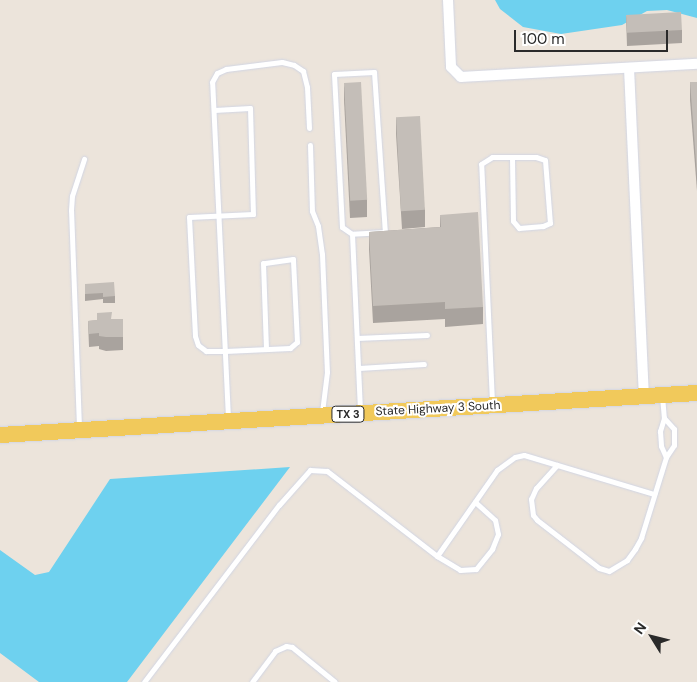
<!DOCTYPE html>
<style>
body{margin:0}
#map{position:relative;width:697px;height:682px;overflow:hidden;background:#ece4db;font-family:"DM Sans",sans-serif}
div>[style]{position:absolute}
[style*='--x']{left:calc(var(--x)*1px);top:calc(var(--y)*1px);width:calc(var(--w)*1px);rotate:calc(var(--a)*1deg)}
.water>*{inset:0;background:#6ed1ef}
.roads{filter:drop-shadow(0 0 1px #d1d5e3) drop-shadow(0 0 1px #d1d5e3)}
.lane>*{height:5px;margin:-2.5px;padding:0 2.5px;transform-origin:2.5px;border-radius:2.5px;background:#fff}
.street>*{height:10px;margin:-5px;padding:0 5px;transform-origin:5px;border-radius:5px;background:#fff}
.primary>*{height:16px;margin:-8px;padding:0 8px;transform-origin:8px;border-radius:8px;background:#f1c95b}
.wall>*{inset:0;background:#a9a39e}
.building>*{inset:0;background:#c4beb8;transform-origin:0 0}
span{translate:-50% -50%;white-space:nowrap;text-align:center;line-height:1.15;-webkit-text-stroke:4px #fff;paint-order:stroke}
.shield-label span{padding:1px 4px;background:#fff;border:1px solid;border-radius:4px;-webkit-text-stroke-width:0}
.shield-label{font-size:11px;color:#2a2a2a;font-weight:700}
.street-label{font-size:12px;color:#2a2a2a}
.north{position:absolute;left:627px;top:612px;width:50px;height:50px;-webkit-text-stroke:4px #fff;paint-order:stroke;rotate:306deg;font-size:14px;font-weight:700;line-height:20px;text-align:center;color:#2a2a2a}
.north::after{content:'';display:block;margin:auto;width:18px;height:22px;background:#2a2a2a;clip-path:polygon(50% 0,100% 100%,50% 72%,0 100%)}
.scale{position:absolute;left:514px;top:30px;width:154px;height:22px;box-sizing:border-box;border:2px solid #2a2a2a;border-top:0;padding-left:6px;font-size:15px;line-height:18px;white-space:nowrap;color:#2a2a2a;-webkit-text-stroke:4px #fff;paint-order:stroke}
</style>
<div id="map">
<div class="water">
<i style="clip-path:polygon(495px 0,697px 0,697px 18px,667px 10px,647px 11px,622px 25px,561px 34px,523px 27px,500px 9px)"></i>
<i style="clip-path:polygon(290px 467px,127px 682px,39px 682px,0 653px,0 550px,35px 575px,49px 572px,110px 479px)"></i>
</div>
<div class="roads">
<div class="lane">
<i style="--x:214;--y:110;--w:36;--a:-3"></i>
<i style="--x:250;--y:108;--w:106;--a:88.4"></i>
<i style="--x:253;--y:214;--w:64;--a:177.3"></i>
<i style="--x:189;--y:217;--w:119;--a:87.1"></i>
<i style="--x:195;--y:336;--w:9;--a:72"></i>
<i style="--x:198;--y:345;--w:10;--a:37"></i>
<i style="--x:206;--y:351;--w:19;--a:0"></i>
<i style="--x:225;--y:351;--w:65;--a:-2.6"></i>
<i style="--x:290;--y:348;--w:9;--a:-41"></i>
<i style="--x:297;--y:342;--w:83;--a:-92.8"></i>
<i style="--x:293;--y:259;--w:30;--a:172"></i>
<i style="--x:263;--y:263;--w:86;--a:88"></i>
<i style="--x:310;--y:145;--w:66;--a:88.3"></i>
<i style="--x:312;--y:211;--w:16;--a:68"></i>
<i style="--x:318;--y:226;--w:28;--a:82"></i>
<i style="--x:322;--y:254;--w:118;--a:87.6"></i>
<i style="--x:327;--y:372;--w:40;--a:97.1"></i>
<i style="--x:352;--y:234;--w:12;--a:-145"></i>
<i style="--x:342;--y:227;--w:153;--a:-93"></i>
<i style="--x:334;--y:74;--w:40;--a:-2.9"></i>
<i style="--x:374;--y:72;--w:160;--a:86.1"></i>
<i style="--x:385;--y:232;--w:33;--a:177"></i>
<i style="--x:352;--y:234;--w:176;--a:87.4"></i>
<i style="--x:357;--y:338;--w:70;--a:-2.5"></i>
<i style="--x:359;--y:368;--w:65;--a:-3.5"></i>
<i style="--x:662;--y:396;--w:22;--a:85"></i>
<i style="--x:664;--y:418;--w:14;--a:107"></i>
<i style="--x:660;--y:431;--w:15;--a:86"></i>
<i style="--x:661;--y:446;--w:12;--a:66"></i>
<i style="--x:492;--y:402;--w:238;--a:-92.6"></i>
<i style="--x:481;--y:164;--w:13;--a:-32"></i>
<i style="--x:492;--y:157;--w:44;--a:0"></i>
<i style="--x:536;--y:157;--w:9;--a:18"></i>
<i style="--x:545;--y:160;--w:63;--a:85.5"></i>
<i style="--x:550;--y:223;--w:8;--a:157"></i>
<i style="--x:543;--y:226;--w:24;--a:175"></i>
<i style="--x:519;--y:228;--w:9;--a:-131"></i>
<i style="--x:513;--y:221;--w:64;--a:-90.9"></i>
<i style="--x:228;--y:418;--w:336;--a:-92.7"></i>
<i style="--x:212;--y:82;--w:10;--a:-61"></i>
<i style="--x:217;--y:73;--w:10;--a:-24"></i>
<i style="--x:226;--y:69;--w:56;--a:-7.1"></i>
<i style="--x:282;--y:62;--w:12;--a:14"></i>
<i style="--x:294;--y:65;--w:11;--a:34"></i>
<i style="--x:303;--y:71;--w:16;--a:76"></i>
<i style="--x:307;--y:87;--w:41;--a:87.2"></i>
<i style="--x:79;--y:427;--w:217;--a:-92.1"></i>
<i style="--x:71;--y:210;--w:14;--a:-86"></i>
<i style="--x:72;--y:196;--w:39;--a:-72"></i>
<i style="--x:557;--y:465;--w:31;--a:132"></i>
<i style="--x:536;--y:488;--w:12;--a:114"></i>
<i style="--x:531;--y:499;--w:16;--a:83"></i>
<i style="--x:533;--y:515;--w:6;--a:51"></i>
<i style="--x:537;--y:520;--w:78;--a:37.7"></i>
<i style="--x:599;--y:568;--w:10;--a:17"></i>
<i style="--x:609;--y:571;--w:21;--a:-31"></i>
<i style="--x:627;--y:560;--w:14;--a:-54"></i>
<i style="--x:635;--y:549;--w:13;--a:-61"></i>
<i style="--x:641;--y:538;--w:85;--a:-72.8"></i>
<i style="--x:666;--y:457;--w:14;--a:-56"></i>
<i style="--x:674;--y:445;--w:16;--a:-90"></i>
<i style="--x:674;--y:429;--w:15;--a:-132"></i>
<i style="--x:437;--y:556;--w:27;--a:31"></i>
<i style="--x:460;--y:570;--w:16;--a:-4"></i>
<i style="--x:476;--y:569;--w:26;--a:-51"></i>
<i style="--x:492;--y:549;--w:16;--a:-68"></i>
<i style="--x:498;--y:534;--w:14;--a:-102"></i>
<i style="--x:495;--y:520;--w:27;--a:-138"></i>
<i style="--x:144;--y:682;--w:223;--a:-52.7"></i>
<i style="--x:279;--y:505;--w:47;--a:-48.5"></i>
<i style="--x:310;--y:470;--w:17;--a:3"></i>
<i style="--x:327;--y:471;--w:139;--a:37.7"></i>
<i style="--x:437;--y:556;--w:105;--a:-55.1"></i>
<i style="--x:497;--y:470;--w:22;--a:-36"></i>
<i style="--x:515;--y:457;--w:9;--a:-13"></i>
<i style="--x:524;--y:455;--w:136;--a:16.7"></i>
<i style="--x:252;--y:682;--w:39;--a:-53"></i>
<i style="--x:275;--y:651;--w:12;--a:-24"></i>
<i style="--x:286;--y:646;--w:6;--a:9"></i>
<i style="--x:292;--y:647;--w:55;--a:39.1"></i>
</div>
<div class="street">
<i style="--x:448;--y:0;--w:67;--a:87.4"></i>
<i style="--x:451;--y:67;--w:14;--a:45"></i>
<i style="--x:461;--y:77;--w:236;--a:-3.2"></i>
<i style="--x:629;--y:68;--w:328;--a:87.4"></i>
</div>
<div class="primary">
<i style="--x:0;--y:435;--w:698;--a:-3.45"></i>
</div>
</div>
<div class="wall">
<i style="clip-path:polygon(626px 16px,682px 30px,682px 43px,627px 46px)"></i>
<i style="clip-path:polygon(690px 82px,697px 82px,697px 191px,690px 100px)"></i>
<i style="clip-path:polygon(344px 83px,367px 200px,367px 217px,350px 218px,344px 100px)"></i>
<i style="clip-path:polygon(396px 117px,425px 210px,425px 227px,402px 229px,396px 134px)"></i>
<i style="clip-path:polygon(440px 215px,483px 307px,483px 324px,445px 327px,445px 319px,373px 323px,369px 249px,369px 232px,440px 227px)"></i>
<i style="clip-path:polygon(85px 284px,115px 296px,115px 303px,103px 303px,103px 299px,85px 301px)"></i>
<i style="clip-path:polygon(112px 319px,123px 319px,123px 350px,106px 351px,99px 349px,99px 346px,89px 347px,88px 321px)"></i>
</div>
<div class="building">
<i style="left:681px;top:12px;width:18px;height:55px;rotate:87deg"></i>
<i style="left:361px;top:82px;width:118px;height:17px;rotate:87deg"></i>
<i style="clip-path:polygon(690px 82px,697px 82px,697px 174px)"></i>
<i style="left:420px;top:116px;width:94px;height:24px;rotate:87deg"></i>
<i style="clip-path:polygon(478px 212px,483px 307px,445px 309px,445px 302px,373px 306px,369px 232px,441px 227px,440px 215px)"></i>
<i style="clip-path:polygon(114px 282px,115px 296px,103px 297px,103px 293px,85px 294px,85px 284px)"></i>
<i style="clip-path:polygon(112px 312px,111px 319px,123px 319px,123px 337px,106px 337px,99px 336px,99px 333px,89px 334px,88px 321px,97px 320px,97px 313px)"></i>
</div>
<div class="shield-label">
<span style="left:348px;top:414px">TX 3</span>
</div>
<div class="street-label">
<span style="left:438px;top:409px;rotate:-3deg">State Highway 3 South</span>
</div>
<div class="north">N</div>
<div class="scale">100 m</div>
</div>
